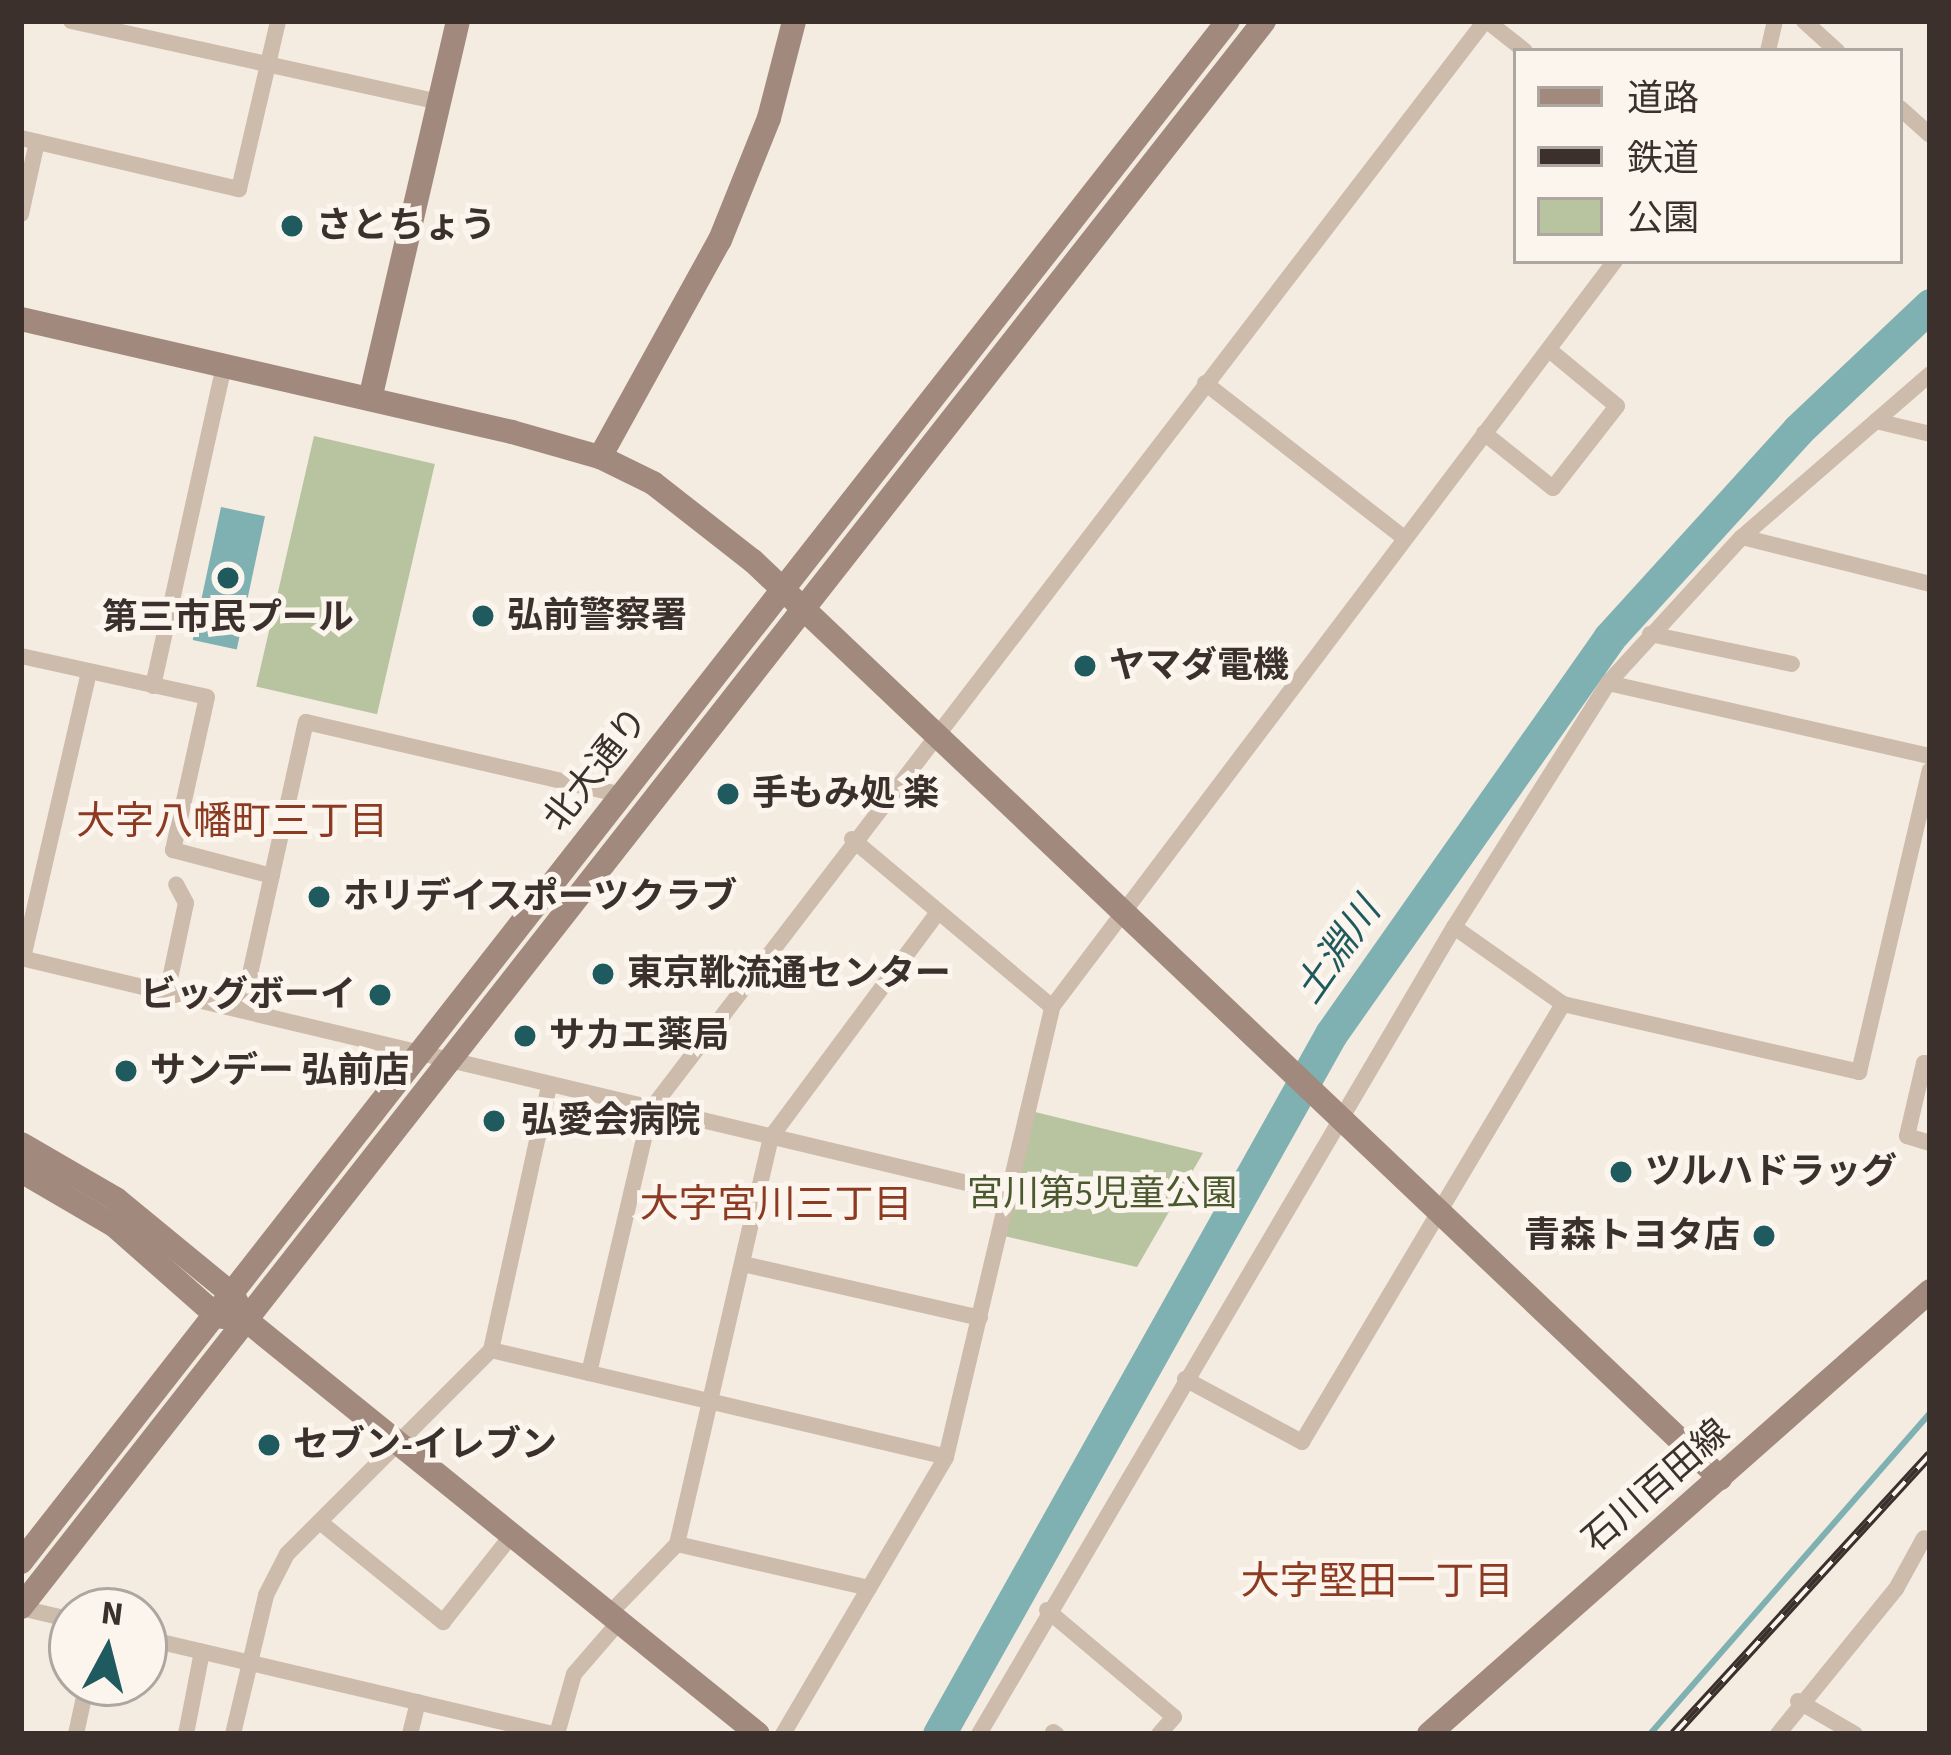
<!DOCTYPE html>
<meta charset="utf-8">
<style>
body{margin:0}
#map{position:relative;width:1951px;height:1755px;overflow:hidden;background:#f4ebe1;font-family:"Source Sans 3","Noto Sans JP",sans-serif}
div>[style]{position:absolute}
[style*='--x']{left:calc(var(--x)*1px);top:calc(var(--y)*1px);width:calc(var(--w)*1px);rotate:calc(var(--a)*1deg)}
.green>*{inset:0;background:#b8c4a0;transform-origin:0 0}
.water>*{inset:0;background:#7fb0b2;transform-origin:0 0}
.stream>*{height:6px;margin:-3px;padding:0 3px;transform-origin:3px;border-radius:3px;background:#7fb0b2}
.river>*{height:33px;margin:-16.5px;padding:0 16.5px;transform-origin:16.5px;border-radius:16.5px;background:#7fb0b2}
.street>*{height:16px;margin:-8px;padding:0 8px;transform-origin:8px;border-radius:8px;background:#cdbbac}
.secondary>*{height:24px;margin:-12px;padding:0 12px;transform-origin:12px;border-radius:12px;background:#a18a7d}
.rail>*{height:10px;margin-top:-5px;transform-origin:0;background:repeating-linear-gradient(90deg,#fbf5ee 0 18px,#3b302b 0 36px);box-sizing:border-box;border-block:3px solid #3b302b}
.dots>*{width:33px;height:33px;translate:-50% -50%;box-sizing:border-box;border:6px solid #fbf5ee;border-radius:50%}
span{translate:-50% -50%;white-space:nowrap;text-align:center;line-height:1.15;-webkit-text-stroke:10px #fbf5ee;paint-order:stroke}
.poi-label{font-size:36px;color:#3b302b;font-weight:700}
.left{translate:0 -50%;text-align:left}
.right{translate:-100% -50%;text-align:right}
.street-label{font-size:36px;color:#3b302b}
.park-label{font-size:36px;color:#4a5a2e}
.neighbourhood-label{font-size:39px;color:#8c3b22}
.water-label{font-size:39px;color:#1f5a5e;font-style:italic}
.frame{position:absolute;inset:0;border:24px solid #3b302b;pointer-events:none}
.legend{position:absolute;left:1513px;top:48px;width:390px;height:216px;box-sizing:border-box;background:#fbf5ee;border:3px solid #aea6a0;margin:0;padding:15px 21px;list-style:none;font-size:36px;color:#3b302b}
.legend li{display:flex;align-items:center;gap:24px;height:60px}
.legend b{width:60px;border:3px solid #aea6a0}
.north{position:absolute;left:48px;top:1587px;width:120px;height:120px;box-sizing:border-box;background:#fbf5ee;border:3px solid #aea6a0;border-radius:50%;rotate:7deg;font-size:33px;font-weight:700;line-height:48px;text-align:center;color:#3b302b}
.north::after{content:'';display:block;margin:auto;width:42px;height:54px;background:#1f5a5e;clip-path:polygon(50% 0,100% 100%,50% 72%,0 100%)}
</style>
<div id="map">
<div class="green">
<i style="left:314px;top:436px;width:124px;height:257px;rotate:13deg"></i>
<i style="clip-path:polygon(1035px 1112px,1203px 1153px,1137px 1267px,1004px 1236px)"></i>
</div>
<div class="water">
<i style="left:221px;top:507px;width:45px;height:136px;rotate:12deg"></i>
</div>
<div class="stream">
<i style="--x:1650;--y:1734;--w:426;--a:-48.9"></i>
</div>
<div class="river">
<i style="--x:939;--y:1734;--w:802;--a:-60.75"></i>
<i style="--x:1331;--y:1034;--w:484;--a:-54.9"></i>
<i style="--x:1609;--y:638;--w:281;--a:-47.7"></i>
<i style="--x:1798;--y:430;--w:182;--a:-43.4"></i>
</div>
<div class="street">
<i style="--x:71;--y:21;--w:377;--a:12.4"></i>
<i style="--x:1487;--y:21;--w:48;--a:38.3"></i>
<i style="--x:1804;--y:21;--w:45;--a:42.3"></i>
<i style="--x:1768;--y:51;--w:31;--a:-77"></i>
<i style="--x:1900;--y:108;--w:40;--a:42"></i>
<i style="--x:21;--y:138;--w:224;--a:13.2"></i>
<i style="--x:239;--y:189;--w:172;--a:-76.9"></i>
<i style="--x:21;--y:214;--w:74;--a:-77.5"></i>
<i style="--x:1205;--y:383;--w:252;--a:37.9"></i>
<i style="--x:1876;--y:421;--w:56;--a:13.5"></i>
<i style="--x:1484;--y:433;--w:88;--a:38.6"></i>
<i style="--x:1553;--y:488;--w:104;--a:-52"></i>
<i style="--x:1617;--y:406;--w:89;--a:-140.4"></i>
<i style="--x:1742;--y:537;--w:194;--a:14"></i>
<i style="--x:1650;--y:634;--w:145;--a:11.9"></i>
<i style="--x:21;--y:656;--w:190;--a:12.4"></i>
<i style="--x:207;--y:697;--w:157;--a:102.5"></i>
<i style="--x:173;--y:850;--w:102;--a:14.7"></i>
<i style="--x:1608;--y:683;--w:330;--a:12.8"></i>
<i style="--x:153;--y:686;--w:329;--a:-77.5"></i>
<i style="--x:852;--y:839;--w:261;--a:40"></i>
<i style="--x:1454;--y:927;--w:133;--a:35.2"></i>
<i style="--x:1563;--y:1004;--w:304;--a:12.9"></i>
<i style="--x:1859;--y:1072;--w:310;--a:-76.8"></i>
<i style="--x:21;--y:958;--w:1016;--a:13.38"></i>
<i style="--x:23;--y:958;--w:294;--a:-77"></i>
<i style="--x:167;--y:993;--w:92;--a:-78.1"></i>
<i style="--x:186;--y:903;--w:21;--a:-118"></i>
<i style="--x:242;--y:1010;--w:295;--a:-77.5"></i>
<i style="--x:306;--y:722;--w:323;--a:13"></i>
<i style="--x:1930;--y:1064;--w:6;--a:-171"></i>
<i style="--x:1924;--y:1063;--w:75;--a:103.1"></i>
<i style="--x:1907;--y:1136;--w:24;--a:17"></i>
<i style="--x:743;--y:1264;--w:243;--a:12.8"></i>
<i style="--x:491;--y:1350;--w:467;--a:13.2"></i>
<i style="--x:589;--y:1373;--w:271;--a:-76.8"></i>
<i style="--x:651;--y:1109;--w:1371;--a:-52.53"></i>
<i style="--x:1185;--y:1379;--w:133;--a:28.3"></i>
<i style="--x:1302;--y:1442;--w:510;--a:-59.21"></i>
<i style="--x:320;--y:1522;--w:159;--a:39.1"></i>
<i style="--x:443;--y:1622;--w:111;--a:-51.6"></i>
<i style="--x:677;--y:1544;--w:197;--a:12.9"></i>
<i style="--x:21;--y:1608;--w:52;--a:13.2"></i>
<i style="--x:1047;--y:1610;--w:166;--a:40.1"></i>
<i style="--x:1174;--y:1717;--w:23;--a:131"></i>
<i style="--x:609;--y:1614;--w:98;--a:-45.8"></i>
<i style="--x:677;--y:1544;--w:418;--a:-77"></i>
<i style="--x:771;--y:1137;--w:280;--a:-53.4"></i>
<i style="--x:144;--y:1638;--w:419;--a:13.2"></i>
<i style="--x:1798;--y:1701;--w:66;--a:30.1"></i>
<i style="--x:1053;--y:1732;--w:4;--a:34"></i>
<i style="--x:76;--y:1734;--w:52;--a:-77.8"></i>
<i style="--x:186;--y:1734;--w:84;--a:-79"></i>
<i style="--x:233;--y:1734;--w:143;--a:-76.6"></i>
<i style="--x:266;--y:1595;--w:46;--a:-62.9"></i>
<i style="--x:287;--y:1554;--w:288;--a:-45"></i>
<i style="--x:491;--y:1350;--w:270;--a:-77.6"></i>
<i style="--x:410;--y:1734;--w:33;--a:-76"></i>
<i style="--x:557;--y:1734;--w:62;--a:-74.2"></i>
<i style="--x:574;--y:1674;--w:69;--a:-49.1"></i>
<i style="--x:783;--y:1734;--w:321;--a:-59.5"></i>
<i style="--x:946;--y:1457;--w:462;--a:-76.7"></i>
<i style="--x:1052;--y:1007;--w:935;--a:-52.96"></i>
<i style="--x:979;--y:1734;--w:936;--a:-59.52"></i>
<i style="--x:1454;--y:927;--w:289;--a:-57.7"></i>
<i style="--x:1608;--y:683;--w:198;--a:-47.5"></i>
<i style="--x:1742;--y:537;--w:249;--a:-40.9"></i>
<i style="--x:1778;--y:1734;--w:187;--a:-50.9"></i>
<i style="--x:1896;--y:1589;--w:58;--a:-61.2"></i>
</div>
<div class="secondary">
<i style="--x:21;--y:319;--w:504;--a:12.96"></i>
<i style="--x:512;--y:432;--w:91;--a:15.9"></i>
<i style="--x:600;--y:457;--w:59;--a:26.1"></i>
<i style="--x:653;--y:483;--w:127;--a:38"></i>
<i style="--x:753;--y:561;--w:1333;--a:43.48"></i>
<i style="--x:370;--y:399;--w:388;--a:-76.9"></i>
<i style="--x:600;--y:457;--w:248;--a:-61.1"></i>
<i style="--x:720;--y:240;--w:131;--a:-68.1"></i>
<i style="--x:769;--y:118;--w:100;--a:-75.5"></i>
<i style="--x:21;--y:1144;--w:110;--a:30.1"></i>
<i style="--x:116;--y:1199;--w:151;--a:39.4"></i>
<i style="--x:233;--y:1295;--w:28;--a:63"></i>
<i style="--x:246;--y:1320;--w:658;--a:38.96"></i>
<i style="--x:21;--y:1171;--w:109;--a:30.3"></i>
<i style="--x:115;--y:1226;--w:136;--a:41.4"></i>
<i style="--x:217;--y:1316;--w:15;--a:8"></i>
<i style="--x:21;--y:1562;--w:1957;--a:-51.93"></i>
<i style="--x:21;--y:1607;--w:2015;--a:-51.91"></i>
<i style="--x:1429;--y:1734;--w:669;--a:-41.48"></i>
</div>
<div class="rail">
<i style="--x:1674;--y:1734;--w:379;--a:-47.5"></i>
</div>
<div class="dots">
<i style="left:292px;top:226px;background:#1f5a5e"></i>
<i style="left:228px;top:578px;background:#1f5a5e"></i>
<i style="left:483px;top:616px;background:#1f5a5e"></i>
<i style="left:1085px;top:666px;background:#1f5a5e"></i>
<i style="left:728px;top:794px;background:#1f5a5e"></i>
<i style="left:319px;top:897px;background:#1f5a5e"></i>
<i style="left:603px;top:974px;background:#1f5a5e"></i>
<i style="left:380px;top:995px;background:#1f5a5e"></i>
<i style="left:525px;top:1036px;background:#1f5a5e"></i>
<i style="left:126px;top:1071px;background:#1f5a5e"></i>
<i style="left:494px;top:1121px;background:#1f5a5e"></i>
<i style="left:1621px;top:1172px;background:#1f5a5e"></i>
<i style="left:1764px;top:1236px;background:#1f5a5e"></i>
<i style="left:269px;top:1445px;background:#1f5a5e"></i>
</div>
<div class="poi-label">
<span class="left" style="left:316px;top:226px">さとちょう</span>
<span class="left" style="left:507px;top:616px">弘前警察署</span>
<span style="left:228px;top:618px">第三市民プール</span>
<span class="left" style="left:1109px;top:666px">ヤマダ電機</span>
<span class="left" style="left:752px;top:794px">手もみ処 楽</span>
<span class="left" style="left:343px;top:897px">ホリデイスポーツクラブ</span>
<span class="left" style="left:627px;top:974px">東京靴流通センター</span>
<span class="right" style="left:356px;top:995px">ビッグボーイ</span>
<span class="left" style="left:549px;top:1036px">サカエ薬局</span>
<span class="left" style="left:150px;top:1071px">サンデー 弘前店</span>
<span class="left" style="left:521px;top:1121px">弘愛会病院</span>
<span class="left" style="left:1645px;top:1172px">ツルハドラッグ</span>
<span class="right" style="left:1740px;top:1236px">青森トヨタ店</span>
<span class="left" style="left:293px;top:1445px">セブン-イレブン</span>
</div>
<div class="street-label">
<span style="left:596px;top:769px;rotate:-52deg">北大通り</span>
<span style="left:1656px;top:1486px;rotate:-41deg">石川百田線</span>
</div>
<div class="park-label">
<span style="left:1102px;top:1194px">宮川第5児童公園</span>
</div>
<div class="neighbourhood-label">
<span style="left:232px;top:822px">大字八幡町三丁目</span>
<span style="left:776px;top:1205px">大字宮川三丁目</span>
<span style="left:1377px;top:1582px">大字堅田一丁目</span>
</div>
<div class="water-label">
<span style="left:1338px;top:951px;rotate:-55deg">土淵川</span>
</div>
<div class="frame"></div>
<ul class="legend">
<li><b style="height:15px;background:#a18a7d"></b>道路</li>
<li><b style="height:15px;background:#3b302b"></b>鉄道</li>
<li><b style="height:33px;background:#b8c4a0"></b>公園</li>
</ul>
<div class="north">N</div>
</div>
